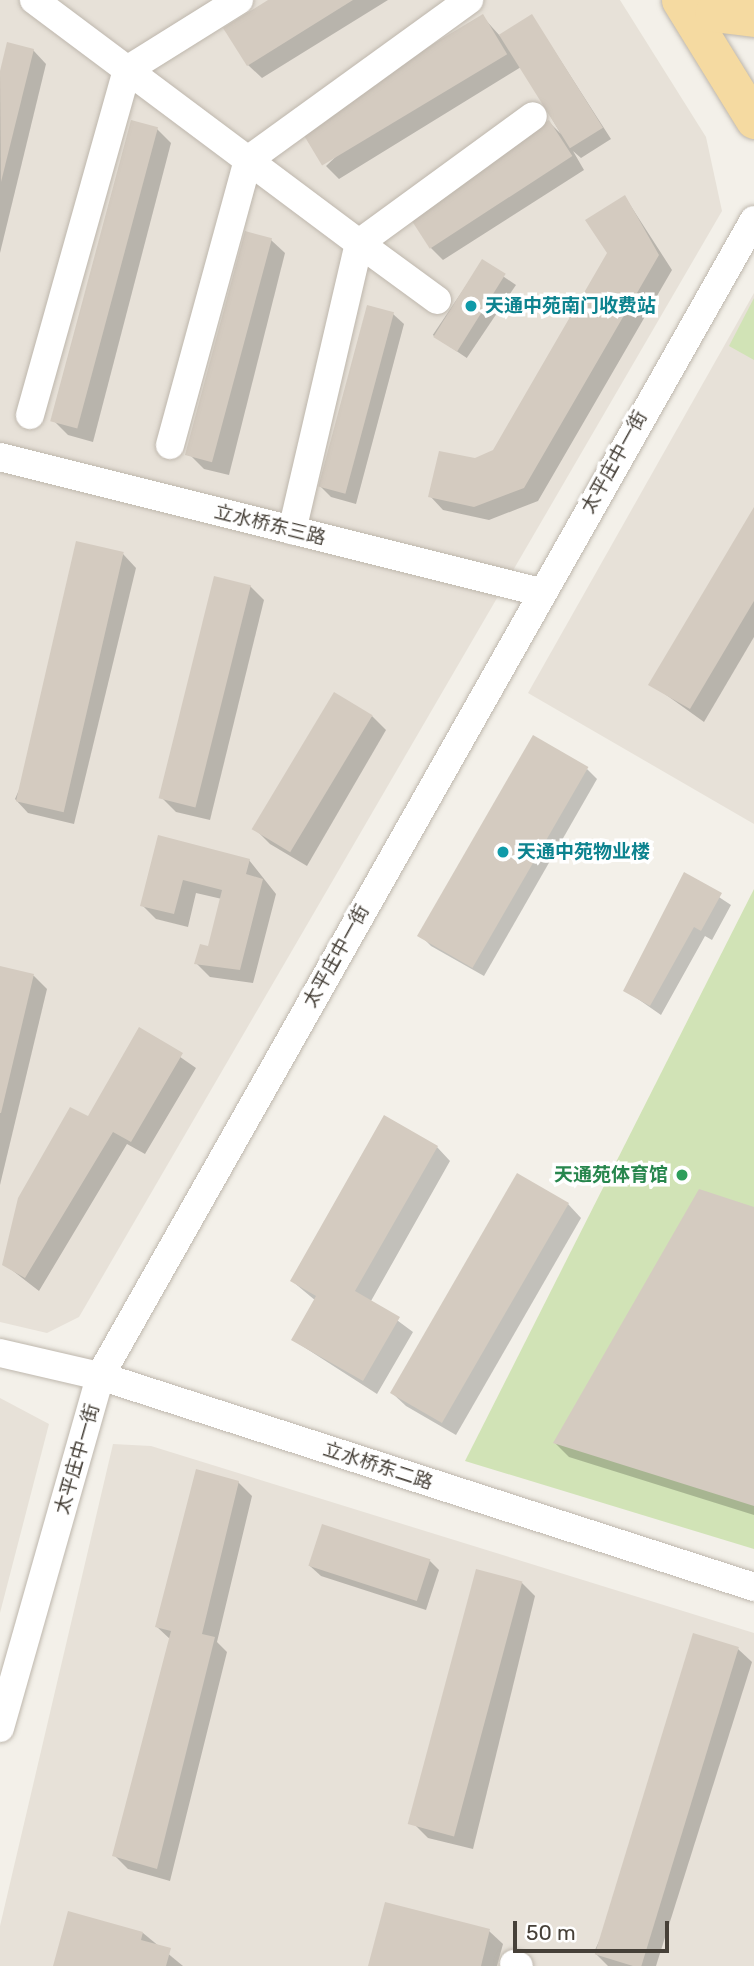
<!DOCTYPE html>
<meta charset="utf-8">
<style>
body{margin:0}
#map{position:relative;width:754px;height:1966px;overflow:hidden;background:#f3f0e9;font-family:Rubik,"Noto Sans SC",sans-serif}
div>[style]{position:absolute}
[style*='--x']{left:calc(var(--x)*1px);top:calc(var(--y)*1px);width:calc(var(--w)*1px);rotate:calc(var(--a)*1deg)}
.residential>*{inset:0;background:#e7e1d8}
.green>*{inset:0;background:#d1e3b6}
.shadow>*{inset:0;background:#0003;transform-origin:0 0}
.building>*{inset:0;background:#d4cbc0;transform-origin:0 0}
.roads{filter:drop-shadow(0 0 2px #beb7ad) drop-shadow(0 0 2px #beb7ad)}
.minor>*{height:28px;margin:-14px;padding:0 14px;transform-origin:14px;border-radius:14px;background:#fff}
.major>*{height:37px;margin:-18.5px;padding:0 18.5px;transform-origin:18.5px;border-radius:18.5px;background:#f5daa1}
.dots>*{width:19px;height:19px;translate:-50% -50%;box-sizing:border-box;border:4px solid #fff;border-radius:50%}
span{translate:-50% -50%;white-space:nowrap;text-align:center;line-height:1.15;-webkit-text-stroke:7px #fff;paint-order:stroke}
.culture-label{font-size:19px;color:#0d838f;font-weight:700}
.left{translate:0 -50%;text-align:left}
.street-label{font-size:19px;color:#464038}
.leisure-label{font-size:19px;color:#27864d;font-weight:700}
.right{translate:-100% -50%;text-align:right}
.scale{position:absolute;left:513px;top:1921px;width:156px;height:32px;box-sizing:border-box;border:4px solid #464038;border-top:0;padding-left:9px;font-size:21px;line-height:24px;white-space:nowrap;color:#464038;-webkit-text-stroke:5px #fff;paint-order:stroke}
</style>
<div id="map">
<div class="residential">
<i style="clip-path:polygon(0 0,620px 0,706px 137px,722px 211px,79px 1317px,47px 1333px,0 1322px)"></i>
<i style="clip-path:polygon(754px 293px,754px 824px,528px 693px)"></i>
<i style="clip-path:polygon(0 1398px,49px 1424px,0 1613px)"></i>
<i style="clip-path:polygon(113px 1444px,151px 1446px,754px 1633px,754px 1966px,0 1966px,0 1926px)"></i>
</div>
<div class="green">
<i style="clip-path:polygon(754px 298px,754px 360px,729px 346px)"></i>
<i style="clip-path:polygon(754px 889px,754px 1549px,465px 1461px)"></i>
</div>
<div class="shadow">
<i style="clip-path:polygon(272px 0,388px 0,262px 78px,248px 65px)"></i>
<i style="clip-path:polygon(532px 16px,611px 139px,581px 158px,573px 151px,584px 170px,443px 260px,429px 246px,549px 122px,561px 134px,521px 67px,339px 179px,326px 166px,483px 17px,500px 36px)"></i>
<i style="clip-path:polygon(8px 44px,33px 50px,46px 64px,0 253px,0 78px)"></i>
<i style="clip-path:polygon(157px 129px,171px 143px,93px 442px,68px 435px,55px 422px)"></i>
<i style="clip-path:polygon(625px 197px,672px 270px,538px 501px,489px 520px,443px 510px,430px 496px,494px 451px,609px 253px)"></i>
<i style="clip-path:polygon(271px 240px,285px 253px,229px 475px,204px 469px,190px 455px)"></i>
<i style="left:482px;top:262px;width:41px;height:88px;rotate:34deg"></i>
<i style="clip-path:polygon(393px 314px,404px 324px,356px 504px,331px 497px,321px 487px)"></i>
<i style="clip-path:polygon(754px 510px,754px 637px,704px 722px,651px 684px)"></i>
<i style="clip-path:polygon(123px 554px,136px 568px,74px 824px,28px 813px,15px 799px)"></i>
<i style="clip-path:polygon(250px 586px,264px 600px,210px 820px,176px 812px,162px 798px)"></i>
<i style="clip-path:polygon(372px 716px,386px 730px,307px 866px,270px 844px,256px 830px)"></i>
<i style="clip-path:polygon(587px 769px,597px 779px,484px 976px,431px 946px,421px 936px)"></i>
<i style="clip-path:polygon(159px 837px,249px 860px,276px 894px,253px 983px,210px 977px,196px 963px,209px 948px,222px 899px,196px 893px,188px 927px,156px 919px,142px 905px)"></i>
<i style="clip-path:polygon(684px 874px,731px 905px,712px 940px,705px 936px,661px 1015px,625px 990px)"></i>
<i style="clip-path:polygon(0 968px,34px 976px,47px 989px,0 1185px)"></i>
<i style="clip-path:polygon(140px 1029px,196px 1068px,145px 1154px,127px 1144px,39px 1291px,4px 1264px)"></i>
<i style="clip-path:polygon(437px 1147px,450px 1161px,371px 1301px,413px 1332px,377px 1394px,293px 1340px,316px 1301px,292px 1281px)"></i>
<i style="clip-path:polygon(568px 1204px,581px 1218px,456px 1435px,406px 1406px,392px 1393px)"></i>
<i style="clip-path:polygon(754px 1209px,754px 1515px,569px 1457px,555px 1443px)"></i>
<i style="clip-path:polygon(238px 1482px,252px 1496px,217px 1642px,227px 1652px,170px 1881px,128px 1869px,114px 1855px,171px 1640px,157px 1627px)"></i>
<i style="clip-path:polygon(429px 1560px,439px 1570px,426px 1610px,321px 1576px,310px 1566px)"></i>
<i style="clip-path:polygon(521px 1582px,535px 1596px,473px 1849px,428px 1838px,415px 1825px)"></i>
<i style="clip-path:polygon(738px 1649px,752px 1662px,656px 1966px,608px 1966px,594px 1952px)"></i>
<i style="clip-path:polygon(489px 1931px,503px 1944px,497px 1966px,370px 1966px)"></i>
<i style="clip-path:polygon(143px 1933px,183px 1966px,55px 1966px)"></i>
</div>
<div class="building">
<i style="clip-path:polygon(268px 0,353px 0,247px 66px,223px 28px)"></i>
<i style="left:483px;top:14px;width:47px;height:216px;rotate:59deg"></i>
<i style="left:532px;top:14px;width:134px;height:39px;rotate:58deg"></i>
<i style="clip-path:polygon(7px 42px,34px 49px,1px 182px,0 71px)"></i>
<i style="left:131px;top:120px;width:28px;height:312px;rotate:15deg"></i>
<i style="left:549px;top:120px;width:43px;height:170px;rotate:57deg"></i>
<i style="clip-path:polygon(625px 195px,659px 255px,524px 488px,474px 507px,428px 497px,439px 451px,475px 458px,493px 450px,607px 253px,585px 220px)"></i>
<i style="left:245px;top:231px;width:28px;height:232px;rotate:15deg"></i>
<i style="left:482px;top:259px;width:28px;height:92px;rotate:32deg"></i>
<i style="left:367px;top:305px;width:28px;height:188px;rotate:15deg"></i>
<i style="clip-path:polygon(754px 507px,754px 601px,690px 709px,648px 685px)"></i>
<i style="left:76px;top:541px;width:49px;height:267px;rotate:13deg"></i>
<i style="left:214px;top:576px;width:38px;height:229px;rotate:14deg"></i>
<i style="left:334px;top:692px;width:45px;height:160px;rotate:31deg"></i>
<i style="left:533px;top:735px;width:64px;height:232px;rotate:30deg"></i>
<i style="clip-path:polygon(158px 835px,250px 859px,246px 874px,263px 879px,240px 970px,194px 964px,200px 944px,208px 946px,222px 890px,183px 880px,174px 914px,140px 906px)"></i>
<i style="clip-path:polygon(684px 872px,722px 893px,701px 931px,694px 927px,650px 1006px,623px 991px)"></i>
<i style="clip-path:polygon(0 966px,34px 974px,1px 1113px,0 1113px)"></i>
<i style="clip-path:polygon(139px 1027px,183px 1053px,131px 1142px,113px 1132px,25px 1278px,2px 1265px,18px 1198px,70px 1107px,88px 1116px)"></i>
<i style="clip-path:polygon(384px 1115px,438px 1146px,355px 1291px,400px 1317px,363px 1381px,291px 1340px,316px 1296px,290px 1281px)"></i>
<i style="left:517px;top:1173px;width:60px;height:254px;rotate:30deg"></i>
<i style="clip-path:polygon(699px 1189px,754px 1207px,754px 1506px,553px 1443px)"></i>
<i style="clip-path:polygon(196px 1469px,239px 1481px,202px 1634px,215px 1637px,157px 1869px,112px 1856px,171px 1631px,155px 1627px)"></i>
<i style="left:322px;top:1524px;width:114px;height:44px;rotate:18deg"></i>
<i style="left:476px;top:1569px;width:48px;height:264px;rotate:15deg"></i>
<i style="left:693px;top:1633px;width:48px;height:336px;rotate:17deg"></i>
<i style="clip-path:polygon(385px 1902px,490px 1929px,481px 1966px,368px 1966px)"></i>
<i style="clip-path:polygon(68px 1911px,143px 1932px,141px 1940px,171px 1948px,166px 1966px,53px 1966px)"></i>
</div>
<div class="roads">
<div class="minor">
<i style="--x:34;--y:0;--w:406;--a:36.8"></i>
<i style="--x:359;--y:243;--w:295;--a:103.1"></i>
<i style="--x:437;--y:300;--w:97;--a:-143.8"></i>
<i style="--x:359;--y:243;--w:215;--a:-36.1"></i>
<i style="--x:30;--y:415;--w:358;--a:-74.3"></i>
<i style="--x:127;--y:70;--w:132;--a:-32"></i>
<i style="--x:170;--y:445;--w:295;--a:-74.7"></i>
<i style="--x:248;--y:160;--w:273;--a:-35.9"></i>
<i style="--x:0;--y:457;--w:557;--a:14.04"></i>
<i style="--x:0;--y:1353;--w:103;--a:13"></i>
<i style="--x:100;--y:1376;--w:687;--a:17.88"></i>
<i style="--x:0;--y:1728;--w:366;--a:-74.1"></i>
<i style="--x:100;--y:1376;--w:1328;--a:-60.5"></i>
<i style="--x:514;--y:1964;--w:5;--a:22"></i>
</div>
<div class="major">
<i style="--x:680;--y:0;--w:141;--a:58.3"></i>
<i style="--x:713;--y:13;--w:41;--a:7"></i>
</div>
</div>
<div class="dots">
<i style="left:471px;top:306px;background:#0f9aa8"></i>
<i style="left:503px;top:852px;background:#0f9aa8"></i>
<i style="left:682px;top:1175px;background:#2e9e5b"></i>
</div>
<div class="culture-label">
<span class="left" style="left:485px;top:306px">天通中苑南门收费站</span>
<span class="left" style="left:517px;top:852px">天通中苑物业楼</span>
</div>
<div class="street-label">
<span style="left:614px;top:462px;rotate:-61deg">太平庄中一街</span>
<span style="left:270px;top:525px;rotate:14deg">立水桥东三路</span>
<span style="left:336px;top:956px;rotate:-61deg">太平庄中一街</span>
<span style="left:77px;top:1459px;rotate:-74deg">太平庄中一街</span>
<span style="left:378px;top:1466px;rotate:18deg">立水桥东二路</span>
</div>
<div class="leisure-label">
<span class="right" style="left:668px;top:1175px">天通苑体育馆</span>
</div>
<div class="scale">50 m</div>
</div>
